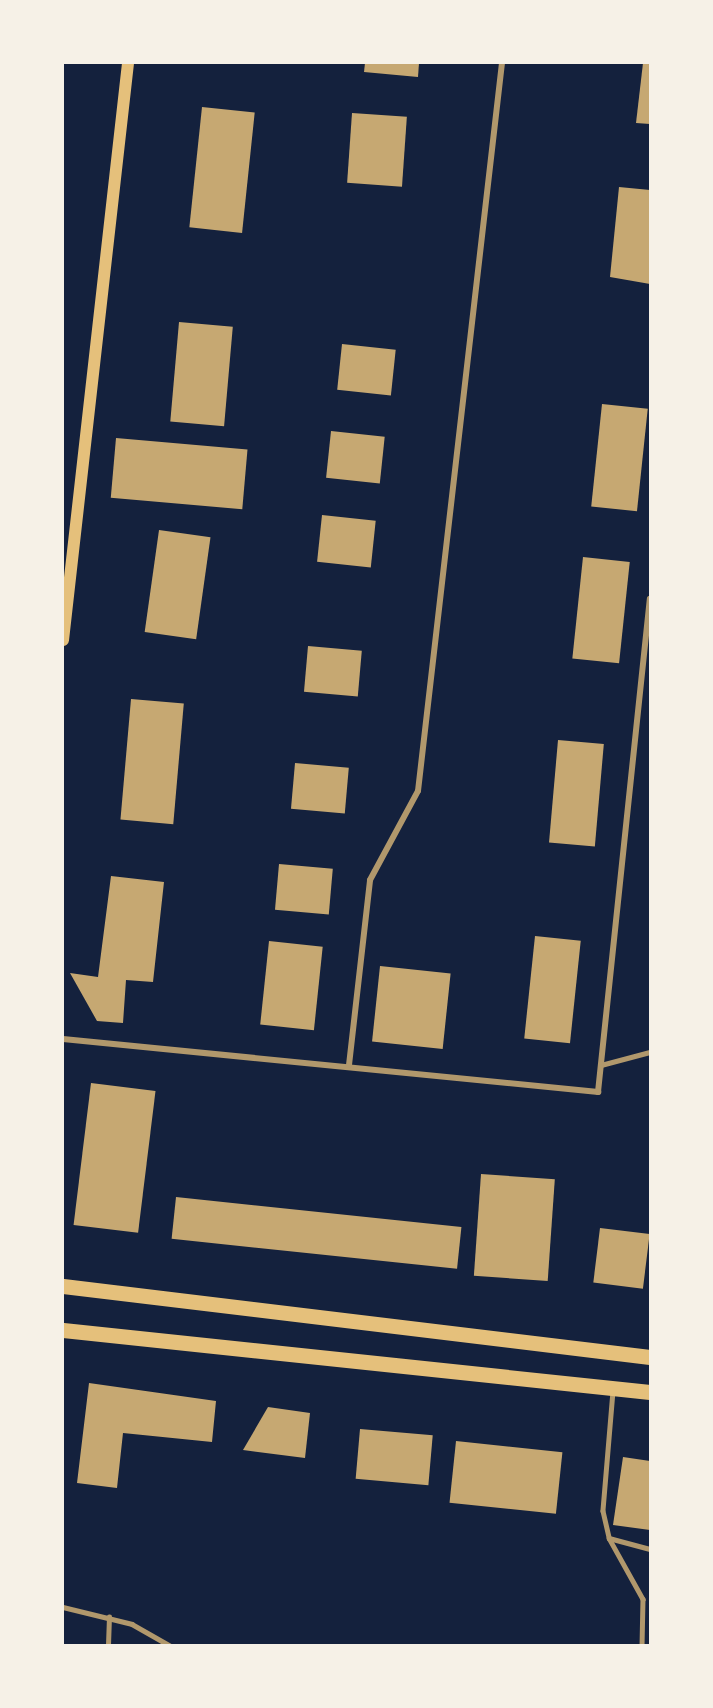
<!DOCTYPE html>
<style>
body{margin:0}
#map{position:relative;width:713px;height:1708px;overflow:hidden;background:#14213d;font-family:"Golos Text",sans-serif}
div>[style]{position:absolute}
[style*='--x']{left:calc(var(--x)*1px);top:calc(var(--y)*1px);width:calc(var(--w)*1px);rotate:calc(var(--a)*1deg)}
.building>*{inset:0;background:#c6a872;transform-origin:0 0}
.service>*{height:4.5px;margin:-2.25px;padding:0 2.25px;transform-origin:2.25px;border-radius:2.25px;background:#b1986c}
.minor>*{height:6px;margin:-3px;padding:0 3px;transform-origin:3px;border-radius:3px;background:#b1986c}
.secondary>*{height:12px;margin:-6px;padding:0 6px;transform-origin:6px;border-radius:6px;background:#e5c07b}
.primary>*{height:15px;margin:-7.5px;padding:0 7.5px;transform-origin:7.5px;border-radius:7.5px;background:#e5c07b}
span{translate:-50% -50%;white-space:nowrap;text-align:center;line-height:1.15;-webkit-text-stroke:6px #f6f1e7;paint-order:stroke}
.frame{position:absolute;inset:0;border:64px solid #f6f1e7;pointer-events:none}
</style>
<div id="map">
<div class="building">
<i style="clip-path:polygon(365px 63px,419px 63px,418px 77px,364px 72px)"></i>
<i style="clip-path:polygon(643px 63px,650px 63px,650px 124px,636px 123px)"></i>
<i style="left:202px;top:107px;width:53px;height:121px;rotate:6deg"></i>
<i style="left:352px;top:113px;width:55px;height:70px;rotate:4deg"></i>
<i style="clip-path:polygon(619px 187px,650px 190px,650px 284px,610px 277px)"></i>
<i style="left:179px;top:322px;width:54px;height:100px;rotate:5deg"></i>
<i style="left:342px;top:344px;width:54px;height:46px;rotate:6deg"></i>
<i style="left:602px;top:404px;width:46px;height:103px;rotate:6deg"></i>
<i style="left:331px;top:431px;width:54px;height:47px;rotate:6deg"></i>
<i style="left:116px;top:438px;width:132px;height:60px;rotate:5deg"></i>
<i style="left:322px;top:515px;width:54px;height:47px;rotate:6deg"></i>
<i style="left:159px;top:530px;width:52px;height:103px;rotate:8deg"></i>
<i style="left:583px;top:557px;width:47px;height:102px;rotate:6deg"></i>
<i style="left:308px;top:646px;width:54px;height:46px;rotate:5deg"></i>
<i style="left:131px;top:699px;width:53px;height:121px;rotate:5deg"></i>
<i style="left:558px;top:740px;width:46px;height:103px;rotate:5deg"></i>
<i style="left:295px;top:763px;width:54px;height:46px;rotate:5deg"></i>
<i style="left:279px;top:864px;width:54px;height:46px;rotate:5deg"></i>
<i style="clip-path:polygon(111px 876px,164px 882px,153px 982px,126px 980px,123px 1023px,97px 1021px,70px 973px,98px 977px)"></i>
<i style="left:535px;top:936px;width:46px;height:103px;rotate:6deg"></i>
<i style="left:269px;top:941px;width:54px;height:84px;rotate:6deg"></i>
<i style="left:380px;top:966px;width:71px;height:76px;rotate:6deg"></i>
<i style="left:91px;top:1083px;width:65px;height:143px;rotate:7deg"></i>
<i style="left:481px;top:1174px;width:74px;height:102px;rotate:4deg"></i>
<i style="left:176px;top:1197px;width:287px;height:42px;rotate:6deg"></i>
<i style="left:600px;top:1228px;width:50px;height:55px;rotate:7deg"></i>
<i style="clip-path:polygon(89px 1383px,216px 1401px,212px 1442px,123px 1433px,117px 1488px,77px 1483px)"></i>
<i style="clip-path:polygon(268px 1407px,310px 1413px,305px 1458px,243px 1450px)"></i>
<i style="left:360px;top:1429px;width:73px;height:50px;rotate:5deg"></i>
<i style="left:456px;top:1441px;width:107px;height:62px;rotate:6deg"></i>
<i style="clip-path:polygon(623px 1457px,650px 1461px,650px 1530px,613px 1525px)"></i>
</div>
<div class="service">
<i style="--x:601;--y:1065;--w:51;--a:-14.9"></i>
<i style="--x:613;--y:1391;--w:120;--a:94.8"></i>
<i style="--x:603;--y:1511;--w:28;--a:77"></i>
<i style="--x:609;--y:1538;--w:70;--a:60.9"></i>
<i style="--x:643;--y:1599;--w:46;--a:91.2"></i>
<i style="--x:609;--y:1538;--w:42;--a:15"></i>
<i style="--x:63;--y:1607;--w:71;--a:13.8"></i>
<i style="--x:132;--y:1624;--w:43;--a:29.6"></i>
<i style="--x:108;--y:1645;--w:28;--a:-88"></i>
</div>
<div class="minor">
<i style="--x:63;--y:1039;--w:538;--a:5.66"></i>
<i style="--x:598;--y:1092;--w:496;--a:-84"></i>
<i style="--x:349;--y:1065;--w:186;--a:-83.5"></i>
<i style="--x:370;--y:880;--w:101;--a:-61.7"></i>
<i style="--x:418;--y:791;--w:733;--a:-83.42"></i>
</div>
<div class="secondary">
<i style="--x:63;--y:640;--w:581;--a:-83.57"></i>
</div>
<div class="primary">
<i style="--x:63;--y:1286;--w:591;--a:6.9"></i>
<i style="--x:63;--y:1330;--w:590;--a:6.03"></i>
</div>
<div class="frame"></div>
</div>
